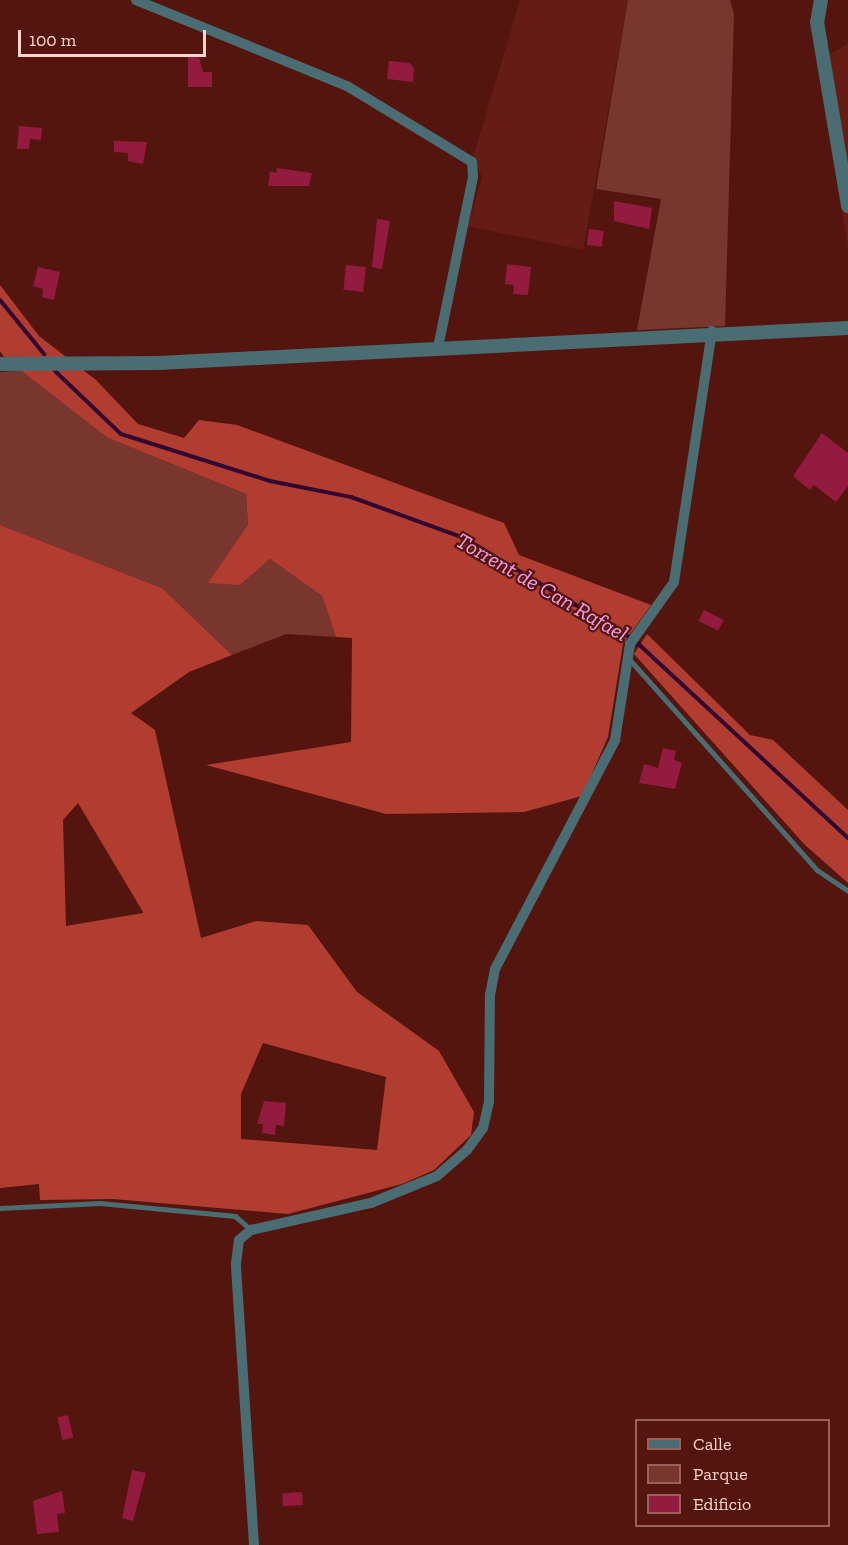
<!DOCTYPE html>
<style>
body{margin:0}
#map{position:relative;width:848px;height:1545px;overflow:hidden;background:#55150f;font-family:"Zilla Slab",serif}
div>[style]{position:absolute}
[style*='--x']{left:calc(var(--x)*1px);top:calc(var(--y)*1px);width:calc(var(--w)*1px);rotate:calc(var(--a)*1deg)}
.built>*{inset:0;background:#641c15}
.green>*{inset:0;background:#78362e}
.forest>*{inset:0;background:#b13d31}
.stream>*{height:4px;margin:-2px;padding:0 2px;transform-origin:2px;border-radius:2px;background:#320631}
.building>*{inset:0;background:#921b3f;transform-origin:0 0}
.service>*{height:5px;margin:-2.5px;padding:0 2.5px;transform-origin:2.5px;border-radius:2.5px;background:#496d73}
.minor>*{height:10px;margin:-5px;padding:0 5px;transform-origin:5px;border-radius:5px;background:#496d73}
.tertiary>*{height:14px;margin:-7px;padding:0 7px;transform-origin:7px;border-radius:7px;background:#496d73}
span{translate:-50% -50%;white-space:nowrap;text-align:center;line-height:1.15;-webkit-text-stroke:4.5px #55150f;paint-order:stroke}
.water-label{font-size:22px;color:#f49cee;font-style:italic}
.legend{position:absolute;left:635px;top:1419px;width:195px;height:108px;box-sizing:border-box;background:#55150f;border:2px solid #98615b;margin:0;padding:8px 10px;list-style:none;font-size:18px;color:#fdd4cd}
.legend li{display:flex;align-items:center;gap:12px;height:30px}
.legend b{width:30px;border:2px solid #98615b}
.scale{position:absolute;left:18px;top:30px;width:188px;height:27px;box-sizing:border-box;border:3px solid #fdd4cd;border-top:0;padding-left:8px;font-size:18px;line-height:21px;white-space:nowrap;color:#fdd4cd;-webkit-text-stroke:4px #55150f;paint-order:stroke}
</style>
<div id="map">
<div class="built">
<i style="clip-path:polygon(520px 0,628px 0,583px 250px,468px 226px,482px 177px,473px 157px)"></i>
<i style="clip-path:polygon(848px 43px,848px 248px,818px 62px)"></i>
</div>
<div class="green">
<i style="clip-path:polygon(628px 0,730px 0,734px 14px,725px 326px,637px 330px,661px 199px,596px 189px)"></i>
<i style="clip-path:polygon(26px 370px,108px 438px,246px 494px,248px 525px,240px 585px,270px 559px,322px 596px,336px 637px,286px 634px,232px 655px,162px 588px,0 525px,0 372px)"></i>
</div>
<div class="forest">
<i style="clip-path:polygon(0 285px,39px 336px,96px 380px,138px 424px,184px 438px,199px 420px,237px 425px,504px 523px,519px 555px,651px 605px,623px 644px,608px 737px,582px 796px,524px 812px,386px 814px,206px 765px,351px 742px,352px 638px,336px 637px,322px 596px,270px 559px,240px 585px,208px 583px,248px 525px,246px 494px,108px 438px,4px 357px,0 351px)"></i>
<i style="clip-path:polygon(evenodd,0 525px,162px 588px,232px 655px,189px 672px,131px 713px,155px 730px,201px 938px,256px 921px,308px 925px,357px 992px,439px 1051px,474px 1112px,471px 1135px,434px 1170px,402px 1184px,288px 1214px,113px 1199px,40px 1200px,39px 1184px,0 1188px,0 525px,78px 803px,143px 912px,143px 913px,66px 926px,63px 820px,78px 803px,0 525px,263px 1043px,386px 1077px,377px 1150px,241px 1139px,241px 1094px,263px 1043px)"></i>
<i style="clip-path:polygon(647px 634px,750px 735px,773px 740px,848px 810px,848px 883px,804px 844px,634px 654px)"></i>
</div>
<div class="stream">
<i style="--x:0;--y:300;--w:70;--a:50.8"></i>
<i style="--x:55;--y:371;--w:91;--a:43.7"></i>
<i style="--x:121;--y:434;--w:156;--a:17.5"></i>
<i style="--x:270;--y:481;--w:83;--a:11.2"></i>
<i style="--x:351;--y:497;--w:120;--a:19.9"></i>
<i style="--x:464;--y:538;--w:197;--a:30.9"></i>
<i style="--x:633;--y:639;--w:293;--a:42.8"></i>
</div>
<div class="building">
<i style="clip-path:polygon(188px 54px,198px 54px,203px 72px,212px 72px,212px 87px,188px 87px)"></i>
<i style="clip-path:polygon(389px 61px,409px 63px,414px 68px,413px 82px,387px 79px)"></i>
<i style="clip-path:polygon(19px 126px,42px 128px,41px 140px,30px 139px,29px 149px,17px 149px)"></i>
<i style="clip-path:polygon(114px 141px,147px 142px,143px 164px,128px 161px,128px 153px,114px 152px)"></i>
<i style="clip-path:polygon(277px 168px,312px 173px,309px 186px,268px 186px,270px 171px,276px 173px)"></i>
<i style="clip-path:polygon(614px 201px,652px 208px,649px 229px,614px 221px)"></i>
<i style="clip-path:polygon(377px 219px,390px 221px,382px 269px,372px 267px)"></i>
<i style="left:589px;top:229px;width:15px;height:16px;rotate:8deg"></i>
<i style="clip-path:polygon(507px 264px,531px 267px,528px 295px,513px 294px,514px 285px,505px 284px)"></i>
<i style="left:346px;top:265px;width:20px;height:25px;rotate:6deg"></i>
<i style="clip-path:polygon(38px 267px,60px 272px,54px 300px,42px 297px,43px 289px,33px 286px)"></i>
<i style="clip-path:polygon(822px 433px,848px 453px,848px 486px,836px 502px,814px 485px,810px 490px,793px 476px)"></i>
<i style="left:704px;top:610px;width:22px;height:12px;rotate:27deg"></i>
<i style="clip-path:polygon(663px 748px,676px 751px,674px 760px,682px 763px,675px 789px,639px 783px,644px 764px,658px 768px)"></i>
<i style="clip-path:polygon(264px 1101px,286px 1103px,284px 1126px,276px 1125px,275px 1135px,262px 1133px,263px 1124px,257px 1124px)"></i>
<i style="left:68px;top:1415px;width:23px;height:11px;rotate:77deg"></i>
<i style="clip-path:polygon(132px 1470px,146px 1473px,133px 1521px,122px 1518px)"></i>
<i style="clip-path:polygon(62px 1491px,65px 1513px,57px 1514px,59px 1532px,37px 1534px,33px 1501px)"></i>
<i style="left:302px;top:1492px;width:13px;height:20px;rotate:86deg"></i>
</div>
<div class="service">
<i style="--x:629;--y:659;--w:283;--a:48.3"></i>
<i style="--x:817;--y:870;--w:37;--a:34"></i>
<i style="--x:0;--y:1208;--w:100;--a:-2.9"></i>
<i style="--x:100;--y:1203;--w:136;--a:5.5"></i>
<i style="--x:235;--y:1216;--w:20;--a:41"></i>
</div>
<div class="minor">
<i style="--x:136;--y:0;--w:228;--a:22.2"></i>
<i style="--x:347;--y:86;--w:146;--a:31.3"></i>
<i style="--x:472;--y:162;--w:15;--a:86"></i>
<i style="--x:473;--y:177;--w:174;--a:101.6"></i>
<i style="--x:254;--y:1545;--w:282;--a:-93.7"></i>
<i style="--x:236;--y:1264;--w:24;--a:-83"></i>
<i style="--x:239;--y:1240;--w:16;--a:-40"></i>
<i style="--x:251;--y:1230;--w:123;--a:-12.7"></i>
<i style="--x:371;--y:1203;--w:71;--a:-22.2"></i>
<i style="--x:437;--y:1176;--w:40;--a:-41"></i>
<i style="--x:467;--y:1150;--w:27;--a:-54"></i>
<i style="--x:483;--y:1128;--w:27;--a:-77"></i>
<i style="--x:489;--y:1102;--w:107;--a:-89.5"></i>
<i style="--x:490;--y:995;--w:26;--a:-79"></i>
<i style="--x:495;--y:969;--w:259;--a:-62.3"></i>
<i style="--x:615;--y:740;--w:97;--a:-81.1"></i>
<i style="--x:630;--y:644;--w:76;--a:-54.6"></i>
<i style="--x:674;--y:582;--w:254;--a:-81.4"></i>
</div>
<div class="tertiary">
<i style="--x:821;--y:0;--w:22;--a:100"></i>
<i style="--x:817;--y:22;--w:187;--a:80.4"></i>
<i style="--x:0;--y:364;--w:159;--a:-0.4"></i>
<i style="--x:159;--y:363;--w:690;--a:-2.91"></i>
</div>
<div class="water-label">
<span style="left:542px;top:587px;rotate:30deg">Torrent de Can Rafael</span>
</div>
<ul class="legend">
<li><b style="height:8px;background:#496d73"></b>Calle</li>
<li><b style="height:16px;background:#78362e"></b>Parque</li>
<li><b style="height:16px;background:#921b3f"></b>Edificio</li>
</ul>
<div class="scale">100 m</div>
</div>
